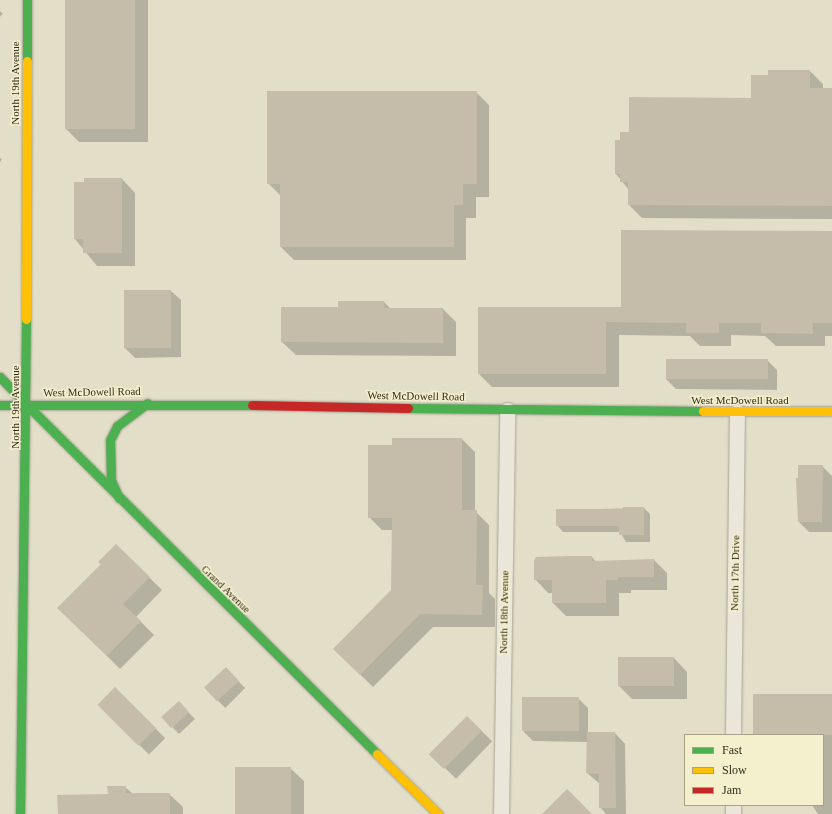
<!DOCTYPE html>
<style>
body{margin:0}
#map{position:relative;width:832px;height:814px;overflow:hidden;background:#e2dec8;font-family:Georgia,serif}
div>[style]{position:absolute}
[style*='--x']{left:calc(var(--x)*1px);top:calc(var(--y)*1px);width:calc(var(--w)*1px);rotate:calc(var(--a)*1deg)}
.shadow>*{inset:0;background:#0003;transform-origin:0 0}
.building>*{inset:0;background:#c5bca9;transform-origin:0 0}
.roads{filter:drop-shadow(0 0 1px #a6a292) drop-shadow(0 0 1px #a6a292)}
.street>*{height:15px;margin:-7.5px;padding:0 7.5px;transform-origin:7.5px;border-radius:7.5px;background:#eae7da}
.fast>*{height:9px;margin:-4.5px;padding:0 4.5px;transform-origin:4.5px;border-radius:4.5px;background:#4caf50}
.slow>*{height:9px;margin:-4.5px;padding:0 4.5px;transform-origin:4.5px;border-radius:4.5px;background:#ffc107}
.jam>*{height:9px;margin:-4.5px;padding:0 4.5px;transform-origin:4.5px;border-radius:4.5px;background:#c62828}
span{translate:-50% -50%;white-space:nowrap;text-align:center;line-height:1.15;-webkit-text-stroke:3px #f4efcc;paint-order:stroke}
.street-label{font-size:11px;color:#332b1b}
.legend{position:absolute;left:684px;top:734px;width:140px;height:72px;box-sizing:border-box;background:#f4efcc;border:1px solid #a7a185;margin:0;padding:5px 7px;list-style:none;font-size:12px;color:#332b1b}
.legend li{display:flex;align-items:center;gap:8px;height:20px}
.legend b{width:20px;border:1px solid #a7a185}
</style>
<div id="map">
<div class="shadow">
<i style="clip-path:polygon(66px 0,148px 0,148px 142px,79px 142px,66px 129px)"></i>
<i style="left:0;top:11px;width:4px;height:85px;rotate:45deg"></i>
<i style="clip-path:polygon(769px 71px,810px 71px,823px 84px,823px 89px,832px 89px,832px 219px,642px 218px,629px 205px,629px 190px,616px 174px,616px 141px,621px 141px,630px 133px,752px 99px,769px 76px)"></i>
<i style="clip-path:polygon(476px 92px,489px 105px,489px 197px,476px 197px,476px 218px,466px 218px,466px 260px,294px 260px,281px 247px,281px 196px,268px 183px)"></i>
<i style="left:0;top:158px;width:2px;height:39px;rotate:27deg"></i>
<i style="clip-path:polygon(122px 179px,135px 193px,135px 266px,97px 266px,75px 239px)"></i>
<i style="clip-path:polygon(832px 232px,832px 336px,825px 336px,825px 346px,776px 346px,765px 336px,731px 335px,731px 346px,700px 346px,690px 336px,619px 335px,619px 387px,492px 387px,479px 374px,622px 308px)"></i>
<i style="clip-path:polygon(125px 291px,171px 291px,181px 300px,181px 357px,135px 358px,125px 348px)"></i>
<i style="clip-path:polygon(339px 302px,384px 302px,391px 309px,443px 309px,456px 322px,456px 356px,296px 355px,282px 342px,339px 308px)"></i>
<i style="clip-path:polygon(667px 360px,767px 360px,777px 370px,777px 390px,676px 389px,666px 379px)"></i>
<i style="clip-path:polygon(462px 439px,475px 452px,475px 511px,489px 525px,489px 593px,495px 599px,495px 627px,433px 627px,373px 687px,334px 649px,392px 590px,393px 530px,382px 530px,369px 517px,393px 446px)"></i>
<i style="clip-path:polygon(822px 466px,832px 476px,832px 532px,809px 532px,799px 522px)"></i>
<i style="clip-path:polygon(644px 508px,650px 514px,650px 542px,626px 542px,620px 532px,563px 532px,557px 525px,557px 510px)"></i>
<i style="clip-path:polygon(116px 545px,162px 590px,136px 617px,154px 635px,120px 669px,59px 608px,102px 564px)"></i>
<i style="clip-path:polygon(592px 557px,596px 562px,654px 560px,667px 573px,667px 590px,631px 590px,631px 593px,619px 593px,619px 616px,566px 616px,553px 603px,553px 593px,548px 593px,535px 579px)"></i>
<i style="clip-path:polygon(674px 658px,687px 672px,687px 699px,632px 699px,619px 686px)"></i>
<i style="left:226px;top:669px;width:27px;height:28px;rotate:45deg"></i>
<i style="left:115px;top:688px;width:71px;height:23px;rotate:45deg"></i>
<i style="clip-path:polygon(832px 695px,832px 814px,818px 814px,812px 805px,823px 805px,823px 735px,754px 735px)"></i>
<i style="clip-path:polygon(523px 698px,578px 698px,588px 708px,588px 733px,615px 733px,625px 744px,626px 814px,606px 814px,600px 807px,600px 784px,587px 773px,588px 742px,533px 741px,523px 731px)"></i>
<i style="clip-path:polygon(179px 703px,195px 719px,179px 734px,173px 728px)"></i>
<i style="left:467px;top:717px;width:35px;height:52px;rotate:44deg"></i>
<i style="clip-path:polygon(290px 768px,304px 781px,304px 814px,236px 814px)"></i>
<i style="clip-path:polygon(125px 787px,133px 794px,169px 794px,183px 807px,183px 814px,59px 814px)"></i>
</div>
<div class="building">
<i style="left:65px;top:0;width:70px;height:129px"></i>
<i style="clip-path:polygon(768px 70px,810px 70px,810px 88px,832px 88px,832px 206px,628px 205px,628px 182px,620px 182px,620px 174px,615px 174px,615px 140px,620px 140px,620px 132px,629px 132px,629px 97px,751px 98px,751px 75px,768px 75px)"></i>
<i style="clip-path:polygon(267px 91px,477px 91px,477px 184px,463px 184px,463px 205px,454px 205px,454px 247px,280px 247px,280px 184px,267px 184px)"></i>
<i style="clip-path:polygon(84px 178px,122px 178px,122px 253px,83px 253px,83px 239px,74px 239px,74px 182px,84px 182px)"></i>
<i style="clip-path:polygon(621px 230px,832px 231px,832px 323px,813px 323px,813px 334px,761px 333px,761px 323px,719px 323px,719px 333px,686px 333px,686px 323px,606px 322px,606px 374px,478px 374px,478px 307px,621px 307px)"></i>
<i style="left:124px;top:290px;width:47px;height:58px"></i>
<i style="clip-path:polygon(338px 301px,384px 301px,384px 308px,443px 308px,443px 343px,281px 342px,281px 307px,338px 307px)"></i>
<i style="left:666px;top:359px;width:102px;height:20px"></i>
<i style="clip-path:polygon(392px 438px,462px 438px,462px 510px,477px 510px,476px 585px,483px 585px,482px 615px,420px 614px,360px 675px,333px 649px,391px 590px,392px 518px,368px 518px,368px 445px,392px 445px)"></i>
<i style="clip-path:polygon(798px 465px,823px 465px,822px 522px,798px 522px,796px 478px,798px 478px)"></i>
<i style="clip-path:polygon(623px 507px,644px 507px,644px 535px,619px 535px,619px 526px,556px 526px,556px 509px,623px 509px)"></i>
<i style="clip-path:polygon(116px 544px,150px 577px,123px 604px,141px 621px,107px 656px,57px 608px,101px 564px,98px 562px)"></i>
<i style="clip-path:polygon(570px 556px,592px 556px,592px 561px,654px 559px,654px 577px,618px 577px,618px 580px,606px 580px,606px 603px,552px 603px,552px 580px,534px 580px,534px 561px,536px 557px)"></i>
<i style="left:618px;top:657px;width:56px;height:29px"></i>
<i style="left:226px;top:667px;width:19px;height:30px;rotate:47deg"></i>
<i style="left:115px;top:687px;width:58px;height:25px;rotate:45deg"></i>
<i style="left:753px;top:694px;width:79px;height:41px"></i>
<i style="left:522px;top:697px;width:57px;height:34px"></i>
<i style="left:179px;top:701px;width:15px;height:24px;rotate:48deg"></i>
<i style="left:467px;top:716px;width:21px;height:54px;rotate:45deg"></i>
<i style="clip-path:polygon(587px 732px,615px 732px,616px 808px,599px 808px,599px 774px,586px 773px)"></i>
<i style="left:235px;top:767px;width:56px;height:47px"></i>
<i style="clip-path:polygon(107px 786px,126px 786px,126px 793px,170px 793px,170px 814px,58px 814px,57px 795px,108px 794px)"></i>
<i style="clip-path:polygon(567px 789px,592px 814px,542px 814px)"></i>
</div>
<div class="roads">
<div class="street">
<i style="--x:733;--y:735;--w:323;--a:-89.3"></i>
<i style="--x:501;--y:814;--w:404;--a:-89.1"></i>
<i style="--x:733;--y:814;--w:9;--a:-90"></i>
</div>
<div class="fast">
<i style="--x:27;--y:61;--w:61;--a:-90"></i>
<i style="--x:0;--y:377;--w:39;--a:46"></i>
<i style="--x:0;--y:405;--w:252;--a:0"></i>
<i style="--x:27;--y:405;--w:494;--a:44.9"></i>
<i style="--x:408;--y:408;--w:295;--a:0.6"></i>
<i style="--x:119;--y:498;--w:20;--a:-114"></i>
<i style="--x:111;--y:480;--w:40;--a:-91.4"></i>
<i style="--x:110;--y:440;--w:16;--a:-63"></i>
<i style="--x:117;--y:426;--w:38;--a:-37"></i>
<i style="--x:20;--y:814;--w:495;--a:-89.3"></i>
</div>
<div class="slow">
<i style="--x:26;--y:319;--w:258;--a:-89.8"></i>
<i style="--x:703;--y:411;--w:129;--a:0"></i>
<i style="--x:377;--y:754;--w:86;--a:44.5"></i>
</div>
<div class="jam">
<i style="--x:252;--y:405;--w:156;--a:1.1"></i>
</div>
</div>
<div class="street-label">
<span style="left:15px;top:83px;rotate:-90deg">North 19th Avenue</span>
<span style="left:92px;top:392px;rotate:-1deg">West McDowell Road</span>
<span style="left:416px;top:396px;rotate:1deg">West McDowell Road</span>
<span style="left:740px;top:400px">West McDowell Road</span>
<span style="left:15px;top:407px;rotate:-90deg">North 19th Avenue</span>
<span style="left:735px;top:573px;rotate:-89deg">North 17th Drive</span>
<span style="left:226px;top:589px;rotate:44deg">Grand Avenue</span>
<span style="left:504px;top:612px;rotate:-89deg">North 18th Avenue</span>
</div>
<ul class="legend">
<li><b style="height:5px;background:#4caf50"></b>Fast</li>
<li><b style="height:5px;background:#ffc107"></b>Slow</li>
<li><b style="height:5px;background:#c62828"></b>Jam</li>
</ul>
</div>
